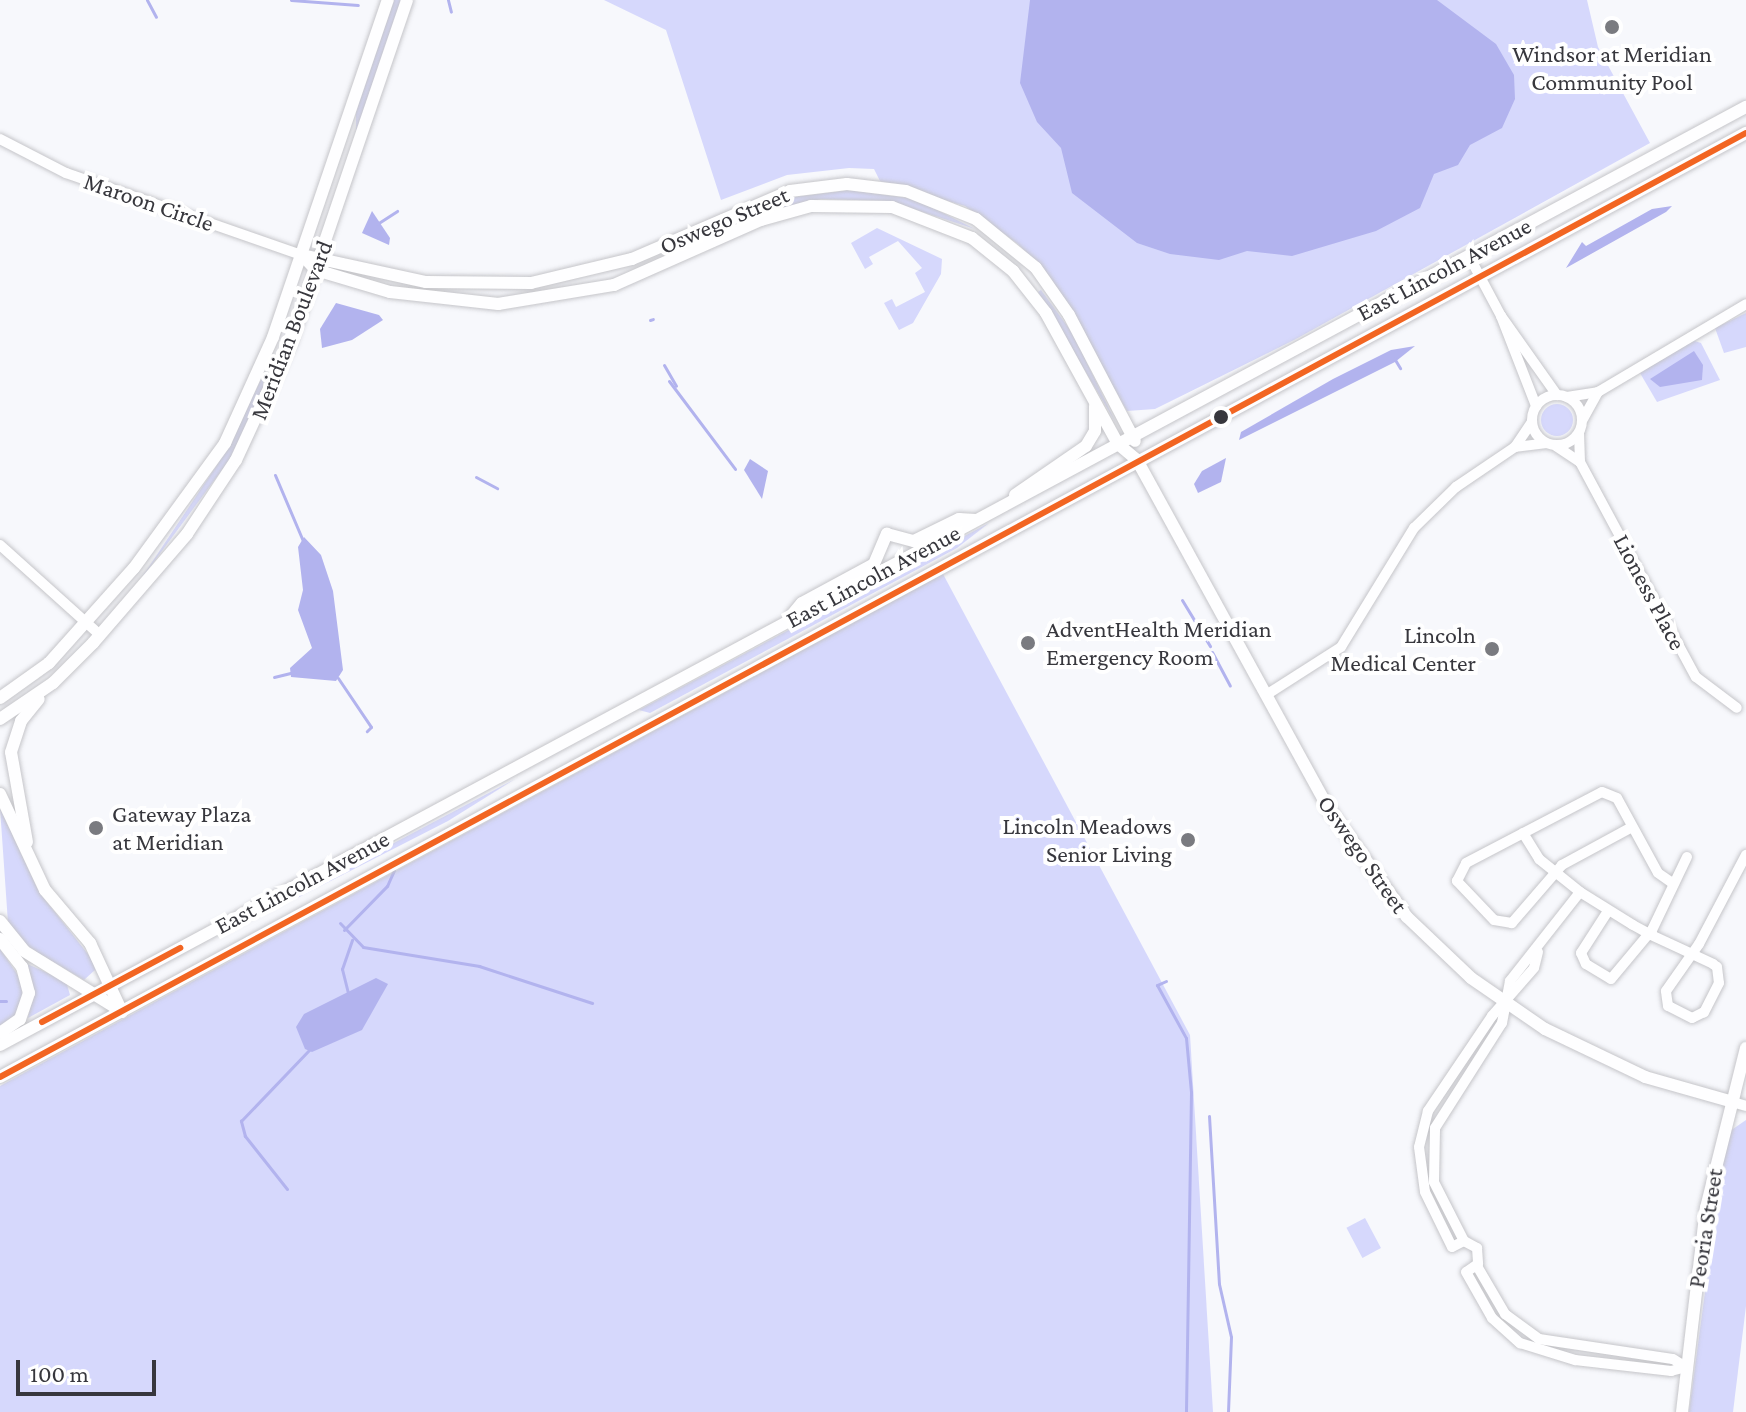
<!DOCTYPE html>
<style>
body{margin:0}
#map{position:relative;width:1746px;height:1412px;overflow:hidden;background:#f7f8fc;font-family:"Crimson Pro",serif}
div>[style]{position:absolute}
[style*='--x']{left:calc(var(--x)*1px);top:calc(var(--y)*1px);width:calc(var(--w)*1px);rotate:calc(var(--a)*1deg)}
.green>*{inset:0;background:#d6d8fc;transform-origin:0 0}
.round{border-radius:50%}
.water>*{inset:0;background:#b2b3ee}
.stream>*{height:3px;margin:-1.5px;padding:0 1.5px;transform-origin:1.5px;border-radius:1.5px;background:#b2b3ee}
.roads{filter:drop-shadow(0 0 2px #c5c5c9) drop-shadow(0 0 2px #c5c5c9)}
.minor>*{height:10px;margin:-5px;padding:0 5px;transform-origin:5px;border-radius:5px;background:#fefeff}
.minor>.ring{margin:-5px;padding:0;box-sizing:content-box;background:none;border:10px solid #fefeff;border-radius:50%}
.major>*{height:12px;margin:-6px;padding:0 6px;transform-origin:6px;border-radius:6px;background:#fefeff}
.bus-1>*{height:6px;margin:-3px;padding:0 3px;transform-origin:3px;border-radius:3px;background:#f26522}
.dots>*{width:22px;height:22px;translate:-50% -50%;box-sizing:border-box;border:4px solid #fff;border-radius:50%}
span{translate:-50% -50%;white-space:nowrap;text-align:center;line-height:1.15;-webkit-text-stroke:8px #fff;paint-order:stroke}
.poi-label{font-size:24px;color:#37373d}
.left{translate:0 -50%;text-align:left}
.right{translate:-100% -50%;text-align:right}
.street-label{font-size:24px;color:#37373d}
.scale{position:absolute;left:16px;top:1360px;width:140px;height:36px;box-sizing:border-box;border:4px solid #37373d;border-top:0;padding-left:10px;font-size:24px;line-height:28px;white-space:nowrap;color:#37373d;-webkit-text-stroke:6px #fff;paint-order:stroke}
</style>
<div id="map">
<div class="green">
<i style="clip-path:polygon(394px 0,402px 0,356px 134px,356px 111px)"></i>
<i style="clip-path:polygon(604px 0,1587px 0,1598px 47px,1650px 143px,1296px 339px,1155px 409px,1127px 411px,1050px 277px,1018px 244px,965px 206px,880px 181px,874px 169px,849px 168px,787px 175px,721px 200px,666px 30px)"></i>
<i style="clip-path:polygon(850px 190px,915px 199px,975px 229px,889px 201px,821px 199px,762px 213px,670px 254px,786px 198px)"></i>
<i style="clip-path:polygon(877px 228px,942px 259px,941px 274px,913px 323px,899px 330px,884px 303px,892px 299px,896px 307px,925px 292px,915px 273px,922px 268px,898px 241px,869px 257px,873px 264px,865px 269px,851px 243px)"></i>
<i style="clip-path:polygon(1041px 290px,1073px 334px,1116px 423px,1038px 292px)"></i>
<i style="clip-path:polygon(1746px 313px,1746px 347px,1724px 353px,1715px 328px)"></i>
<i style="clip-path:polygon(1692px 340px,1701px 343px,1720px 380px,1657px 402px,1640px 373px)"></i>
<i style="clip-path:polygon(263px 376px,263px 395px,233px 455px,136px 586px,219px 462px)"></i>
<i class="round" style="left:1541px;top:404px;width:32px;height:32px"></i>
<i style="clip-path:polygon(989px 523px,957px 548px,650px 713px,639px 710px)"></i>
<i style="clip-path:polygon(943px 574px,1190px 1035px,1213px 1412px,0 1412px,0 1086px)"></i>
<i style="clip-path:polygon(515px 779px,448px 821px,266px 914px,284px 901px)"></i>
<i style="clip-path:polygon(0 808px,39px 892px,91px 958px,96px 969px,84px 980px,24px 945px,8px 923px)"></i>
<i style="clip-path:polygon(0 949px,24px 984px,22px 1009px,0 1030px)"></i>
<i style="clip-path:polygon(25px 963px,66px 981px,70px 995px,28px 1018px,34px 989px)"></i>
<i style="clip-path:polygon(1746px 1120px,1746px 1306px,1733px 1412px,1689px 1412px,1721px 1172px,1730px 1131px)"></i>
<i style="left:1365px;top:1218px;width:34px;height:21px;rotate:62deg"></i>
</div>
<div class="water">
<i style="clip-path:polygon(1030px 0,1437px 0,1496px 44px,1514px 75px,1515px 99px,1502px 128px,1470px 145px,1458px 165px,1434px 174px,1420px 208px,1376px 231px,1292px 256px,1247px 251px,1219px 260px,1170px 254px,1137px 243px,1072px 193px,1061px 148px,1037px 122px,1020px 83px)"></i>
<i style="clip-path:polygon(1672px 206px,1666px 212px,1566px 268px,1582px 242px,1586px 246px,1652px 209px)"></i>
<i style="clip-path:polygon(372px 211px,390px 238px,389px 245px,362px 233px)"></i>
<i style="clip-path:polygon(336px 303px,379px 315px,383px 320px,352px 340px,322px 348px,320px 329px)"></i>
<i style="clip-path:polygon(1415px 346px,1395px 362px,1239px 440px,1241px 432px,1333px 379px,1391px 350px)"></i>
<i style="clip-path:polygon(1694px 351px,1703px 365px,1702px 380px,1660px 387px,1650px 379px)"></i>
<i style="clip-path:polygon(1226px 458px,1221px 482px,1198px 493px,1194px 484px,1202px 471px)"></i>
<i style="clip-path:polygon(750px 459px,768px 471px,762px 499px,744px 470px)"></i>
<i style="clip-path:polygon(304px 537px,321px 555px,333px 591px,343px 670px,336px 681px,291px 677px,290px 668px,312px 648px,298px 610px,303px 590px,298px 547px)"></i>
<i style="clip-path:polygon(376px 978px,388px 984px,362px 1030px,312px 1052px,305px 1049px,296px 1027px,304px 1014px)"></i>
</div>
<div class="stream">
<i style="--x:147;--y:0;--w:19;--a:62"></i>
<i style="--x:291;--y:0;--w:67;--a:4.3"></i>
<i style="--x:448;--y:0;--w:12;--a:76"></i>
<i style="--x:377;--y:224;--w:24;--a:-33"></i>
<i style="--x:650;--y:320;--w:3;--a:-18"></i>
<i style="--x:1394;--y:358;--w:12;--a:59"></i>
<i style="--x:664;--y:365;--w:24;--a:60"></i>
<i style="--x:669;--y:381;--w:110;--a:53.1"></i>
<i style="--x:275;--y:475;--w:72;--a:67"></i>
<i style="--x:476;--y:477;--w:24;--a:28"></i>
<i style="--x:1182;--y:600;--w:54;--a:58.7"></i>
<i style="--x:1212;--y:652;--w:38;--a:62"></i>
<i style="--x:274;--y:677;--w:21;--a:-14"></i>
<i style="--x:338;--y:678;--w:59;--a:56"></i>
<i style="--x:371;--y:727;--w:6;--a:135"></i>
<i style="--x:340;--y:923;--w:33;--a:46"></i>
<i style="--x:363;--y:947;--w:118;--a:9.3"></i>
<i style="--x:479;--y:966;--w:119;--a:18.1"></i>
<i style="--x:344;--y:930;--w:62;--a:-45.7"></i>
<i style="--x:387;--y:886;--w:17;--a:-66"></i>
<i style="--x:1166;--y:981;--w:10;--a:156"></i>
<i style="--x:1157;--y:985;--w:60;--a:61.3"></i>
<i style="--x:1186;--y:1038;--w:54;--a:84.7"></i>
<i style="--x:1191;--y:1092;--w:320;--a:90.9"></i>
<i style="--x:348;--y:993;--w:25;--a:-104"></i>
<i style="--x:342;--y:969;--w:31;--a:-71"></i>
<i style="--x:0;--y:1001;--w:6;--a:0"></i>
<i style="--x:1209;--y:1116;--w:168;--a:86.6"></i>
<i style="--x:1219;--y:1284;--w:54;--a:77.2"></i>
<i style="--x:1231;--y:1337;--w:75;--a:92.3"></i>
<i style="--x:287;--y:1189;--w:68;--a:-128.4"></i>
<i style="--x:245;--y:1136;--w:16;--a:-105"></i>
<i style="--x:241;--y:1121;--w:100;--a:-46.2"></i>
</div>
<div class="roads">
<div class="minor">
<i style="--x:0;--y:139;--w:74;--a:27.3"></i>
<i style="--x:66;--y:173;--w:250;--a:19.2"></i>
<i style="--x:1469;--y:256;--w:68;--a:61.9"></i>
<i style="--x:1501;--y:316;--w:97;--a:54.7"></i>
<i style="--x:1501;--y:316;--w:97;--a:68.7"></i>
<i class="ring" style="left:1532px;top:395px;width:40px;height:40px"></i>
<i style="--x:1567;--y:397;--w:31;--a:-9"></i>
<i style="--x:1598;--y:392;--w:172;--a:-30.7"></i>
<i style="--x:1583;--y:419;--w:31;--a:-61"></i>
<i style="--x:1579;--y:433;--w:29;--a:88"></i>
<i style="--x:1580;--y:462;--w:244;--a:61.7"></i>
<i style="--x:1696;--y:677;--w:51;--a:37.1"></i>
<i style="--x:1556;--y:446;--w:29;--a:34"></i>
<i style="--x:1515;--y:447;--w:31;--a:-7"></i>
<i style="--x:0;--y:545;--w:135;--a:42"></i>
<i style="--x:1266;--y:695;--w:89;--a:-32.6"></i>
<i style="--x:1341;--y:647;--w:140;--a:-58.5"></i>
<i style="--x:1414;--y:528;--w:59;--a:-44.3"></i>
<i style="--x:1456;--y:487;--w:71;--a:-34.1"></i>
<i style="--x:1515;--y:447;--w:30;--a:-56"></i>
<i style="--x:1632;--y:827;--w:80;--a:151.5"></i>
<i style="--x:1562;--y:865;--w:77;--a:130.8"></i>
<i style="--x:1512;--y:923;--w:18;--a:-171"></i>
<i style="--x:1494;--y:920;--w:54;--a:-133.5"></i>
<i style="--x:1457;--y:881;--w:20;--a:-63"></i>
<i style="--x:1466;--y:863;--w:153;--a:-27.6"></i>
<i style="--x:1602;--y:792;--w:16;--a:22"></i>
<i style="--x:1617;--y:798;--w:85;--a:61.3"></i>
<i style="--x:1658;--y:873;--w:19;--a:35"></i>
<i style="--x:1523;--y:833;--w:31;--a:58"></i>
<i style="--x:1539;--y:859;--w:53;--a:38.8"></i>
<i style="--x:1580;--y:892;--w:62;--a:31.9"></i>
<i style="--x:1633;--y:925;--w:18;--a:29"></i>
<i style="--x:1649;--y:934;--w:47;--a:24.9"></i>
<i style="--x:1692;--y:954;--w:23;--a:25"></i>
<i style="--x:1713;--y:964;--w:5;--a:37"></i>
<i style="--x:1717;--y:967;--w:16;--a:83"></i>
<i style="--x:1719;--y:983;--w:33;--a:117"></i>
<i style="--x:1704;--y:1012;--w:13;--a:153"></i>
<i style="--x:1692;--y:1018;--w:27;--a:-153"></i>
<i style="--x:1668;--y:1006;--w:15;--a:-98"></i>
<i style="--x:1666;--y:991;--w:45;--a:-54.9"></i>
<i style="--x:1692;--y:954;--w:12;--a:-55"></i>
<i style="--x:1699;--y:944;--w:101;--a:-62.2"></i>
<i style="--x:1608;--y:911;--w:50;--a:122.7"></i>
<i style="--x:1581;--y:953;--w:12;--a:66"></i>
<i style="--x:1586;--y:964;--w:29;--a:31"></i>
<i style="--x:1611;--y:979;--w:64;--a:-50.1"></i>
<i style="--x:1652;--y:930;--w:81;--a:-64.4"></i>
<i style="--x:1538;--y:952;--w:16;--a:104"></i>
<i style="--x:1534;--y:968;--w:64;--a:131.2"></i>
<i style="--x:1492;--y:1016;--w:115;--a:124"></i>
<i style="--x:1428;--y:1111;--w:37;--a:104"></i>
<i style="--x:1419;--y:1147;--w:45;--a:82.4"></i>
<i style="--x:1425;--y:1192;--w:61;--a:63.9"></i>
<i style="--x:1452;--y:1247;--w:13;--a:-27"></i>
<i style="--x:1464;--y:1241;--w:15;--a:28"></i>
<i style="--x:1477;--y:1248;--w:16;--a:86"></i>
<i style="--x:1478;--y:1264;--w:14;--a:146"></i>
<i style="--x:1466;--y:1272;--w:53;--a:60.5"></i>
<i style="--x:1492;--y:1318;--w:38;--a:42"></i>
<i style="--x:1520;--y:1343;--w:58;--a:17.2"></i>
<i style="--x:1575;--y:1360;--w:97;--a:6.5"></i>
<i style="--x:1671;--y:1371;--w:16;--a:-15"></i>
<i style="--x:1729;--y:1101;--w:18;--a:16"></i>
<i style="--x:1464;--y:1241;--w:66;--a:-117"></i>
<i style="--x:1434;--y:1182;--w:54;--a:-88.9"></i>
<i style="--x:1435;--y:1128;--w:125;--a:-57.5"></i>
<i style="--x:1502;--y:1023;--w:43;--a:-79.2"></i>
<i style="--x:1510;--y:981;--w:113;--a:-51.8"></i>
<i style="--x:1477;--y:1266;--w:56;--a:59.7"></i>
<i style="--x:1505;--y:1314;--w:42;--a:36.3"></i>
<i style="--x:1539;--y:1339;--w:135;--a:8.5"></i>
<i style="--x:1673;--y:1359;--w:15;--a:32"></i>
</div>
<div class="major">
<i style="--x:302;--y:255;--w:21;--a:47"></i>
<i style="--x:316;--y:270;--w:77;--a:16.6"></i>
<i style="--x:390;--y:292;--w:109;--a:6.3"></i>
<i style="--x:498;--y:304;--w:118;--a:-9.3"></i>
<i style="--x:614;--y:285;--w:161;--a:-23.9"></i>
<i style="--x:761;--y:220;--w:52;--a:-15.6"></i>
<i style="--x:811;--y:206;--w:81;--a:0.7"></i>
<i style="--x:892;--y:207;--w:86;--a:21.2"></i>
<i style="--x:972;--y:238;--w:53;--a:38.8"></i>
<i style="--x:1013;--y:271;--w:53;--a:51.8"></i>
<i style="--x:1046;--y:313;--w:149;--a:61.2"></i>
<i style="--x:1118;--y:444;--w:25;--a:40"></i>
<i style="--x:1137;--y:460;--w:398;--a:61.2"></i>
<i style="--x:1329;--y:809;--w:133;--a:54.2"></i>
<i style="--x:1407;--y:917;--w:88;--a:43.6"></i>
<i style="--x:1471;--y:978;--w:90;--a:34.6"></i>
<i style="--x:1545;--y:1029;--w:111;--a:25.6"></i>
<i style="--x:1645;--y:1077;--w:87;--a:15.9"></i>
<i style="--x:302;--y:255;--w:127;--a:12.3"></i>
<i style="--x:426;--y:282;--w:105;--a:0.5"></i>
<i style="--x:531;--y:283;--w:104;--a:-13.4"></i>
<i style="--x:632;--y:259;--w:172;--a:-23.3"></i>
<i style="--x:790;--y:191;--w:57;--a:-7"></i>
<i style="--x:847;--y:184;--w:59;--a:6.8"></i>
<i style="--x:906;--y:191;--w:75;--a:21.8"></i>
<i style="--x:976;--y:219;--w:77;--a:39.2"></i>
<i style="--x:1036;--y:268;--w:57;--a:54.9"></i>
<i style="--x:1069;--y:315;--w:142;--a:62.4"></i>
<i style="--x:1015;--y:495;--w:86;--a:-34.6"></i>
<i style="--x:1086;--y:446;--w:17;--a:-59"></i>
<i style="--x:1095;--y:431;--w:25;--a:-90"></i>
<i style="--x:791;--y:616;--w:17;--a:-50"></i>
<i style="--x:802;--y:603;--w:82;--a:-28.4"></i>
<i style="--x:874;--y:564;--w:33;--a:-67"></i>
<i style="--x:887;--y:534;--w:28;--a:15"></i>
<i style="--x:914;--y:541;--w:50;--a:-26.1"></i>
<i style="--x:959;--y:519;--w:17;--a:3"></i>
<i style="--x:0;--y:698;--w:60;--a:-35.5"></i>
<i style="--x:49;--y:663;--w:127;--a:-48.2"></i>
<i style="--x:134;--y:568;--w:155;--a:-53.9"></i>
<i style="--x:225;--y:443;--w:116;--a:-65.6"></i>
<i style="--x:273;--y:337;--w:356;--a:-71.2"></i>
<i style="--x:0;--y:719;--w:64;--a:-34.2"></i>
<i style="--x:53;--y:683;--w:57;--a:-45"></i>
<i style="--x:93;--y:643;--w:144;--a:-49.2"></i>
<i style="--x:187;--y:534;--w:89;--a:-56.5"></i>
<i style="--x:236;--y:460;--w:131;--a:-65.2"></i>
<i style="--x:291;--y:341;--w:360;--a:-71.2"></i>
<i style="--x:0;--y:794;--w:106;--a:64.9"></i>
<i style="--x:45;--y:890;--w:70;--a:49.7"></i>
<i style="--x:90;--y:943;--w:76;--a:65.1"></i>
<i style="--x:27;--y:842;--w:91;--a:-100.1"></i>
<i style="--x:11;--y:752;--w:33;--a:-72"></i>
<i style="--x:21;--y:721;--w:28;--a:-51"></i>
<i style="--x:0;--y:921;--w:38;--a:51"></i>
<i style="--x:24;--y:951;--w:114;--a:31.7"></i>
<i style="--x:0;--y:939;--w:36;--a:52"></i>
<i style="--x:22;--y:967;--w:27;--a:75"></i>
<i style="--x:29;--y:993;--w:28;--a:109"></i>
<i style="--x:20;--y:1019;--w:24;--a:145"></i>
<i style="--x:0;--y:1045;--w:1982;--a:-28.25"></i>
<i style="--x:0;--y:1077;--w:1985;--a:-28.4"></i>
<i style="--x:1682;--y:1412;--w:205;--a:-83.3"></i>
<i style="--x:1706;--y:1208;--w:165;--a:-76"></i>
</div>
</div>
<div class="bus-1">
<i style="--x:42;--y:1022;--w:157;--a:-28.2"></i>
<i style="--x:0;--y:1077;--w:1985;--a:-28.4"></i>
</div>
<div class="dots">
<i style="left:1612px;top:27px;background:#7a7b80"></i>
<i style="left:1221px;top:417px;background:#37373d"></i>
<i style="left:1028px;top:643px;background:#7a7b80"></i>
<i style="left:1492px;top:649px;background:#7a7b80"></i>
<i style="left:96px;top:828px;background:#7a7b80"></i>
<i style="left:1188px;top:840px;background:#7a7b80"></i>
</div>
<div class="poi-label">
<span style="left:1612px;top:68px">Windsor at Meridian<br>Community Pool</span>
<span class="left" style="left:1046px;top:643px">AdventHealth Meridian<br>Emergency Room</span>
<span class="right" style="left:1476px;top:649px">Lincoln<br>Medical Center</span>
<span class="left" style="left:112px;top:828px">Gateway Plaza<br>at Meridian</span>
<span class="right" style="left:1172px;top:840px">Lincoln Meadows<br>Senior Living</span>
</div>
<div class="street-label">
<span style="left:149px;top:202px;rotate:19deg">Maroon Circle</span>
<span style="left:724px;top:220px;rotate:-23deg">Oswego Street</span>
<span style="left:1444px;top:269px;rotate:-28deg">East Lincoln Avenue</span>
<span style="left:291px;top:330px;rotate:-69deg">Meridian Boulevard</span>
<span style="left:873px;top:576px;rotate:-28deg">East Lincoln Avenue</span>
<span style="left:1650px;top:592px;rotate:62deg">Lioness Place</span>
<span style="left:1363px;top:854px;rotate:55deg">Oswego Street</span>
<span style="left:302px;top:882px;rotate:-28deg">East Lincoln Avenue</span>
<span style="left:1705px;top:1228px;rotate:-81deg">Peoria Street</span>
</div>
<div class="scale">100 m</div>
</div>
